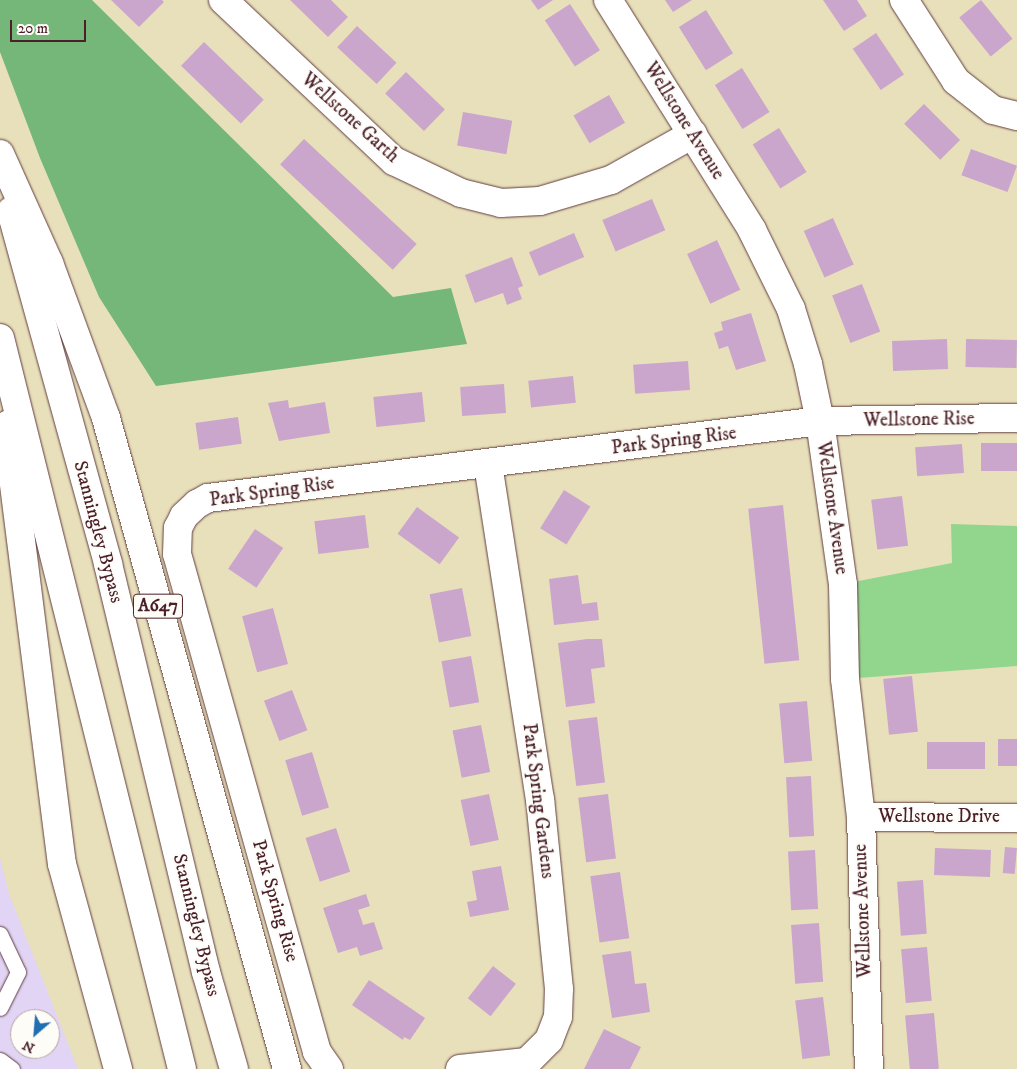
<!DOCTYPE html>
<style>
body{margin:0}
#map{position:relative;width:1017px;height:1069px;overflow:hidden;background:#e8e0ba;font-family:"IM FELL DW Pica",serif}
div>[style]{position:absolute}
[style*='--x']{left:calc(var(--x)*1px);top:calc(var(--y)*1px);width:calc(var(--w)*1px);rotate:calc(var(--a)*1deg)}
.built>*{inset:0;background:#e1d4f4}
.green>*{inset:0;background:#92d68e}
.forest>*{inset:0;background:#75b779}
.building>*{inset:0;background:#caa6cc;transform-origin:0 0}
.roads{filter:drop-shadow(0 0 1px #623c40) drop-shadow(0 0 1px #623c40)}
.service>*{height:15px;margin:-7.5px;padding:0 7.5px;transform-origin:7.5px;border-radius:7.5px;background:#fff}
.minor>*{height:28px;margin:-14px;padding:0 14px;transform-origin:14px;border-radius:14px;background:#fff}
.trunk>*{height:28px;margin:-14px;padding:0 14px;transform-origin:14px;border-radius:14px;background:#fff}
span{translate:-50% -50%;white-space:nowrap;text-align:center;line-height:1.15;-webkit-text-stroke:4px #fdfcf7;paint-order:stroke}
.shield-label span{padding:1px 4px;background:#fdfcf7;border:1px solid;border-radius:4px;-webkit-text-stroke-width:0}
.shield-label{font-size:18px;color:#4a1f2b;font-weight:700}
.street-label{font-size:19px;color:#4a1f2b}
.north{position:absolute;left:10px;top:1009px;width:50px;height:50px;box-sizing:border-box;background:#fdfcf7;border:1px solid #b5a4a5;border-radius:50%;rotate:207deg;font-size:14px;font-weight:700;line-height:20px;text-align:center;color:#4a1f2b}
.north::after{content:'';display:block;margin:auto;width:18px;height:22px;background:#1f6fb2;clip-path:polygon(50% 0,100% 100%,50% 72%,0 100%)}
.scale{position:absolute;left:10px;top:20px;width:76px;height:22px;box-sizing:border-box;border:2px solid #4a1f2b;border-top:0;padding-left:6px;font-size:15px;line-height:18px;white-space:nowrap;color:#4a1f2b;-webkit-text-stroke:4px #fdfcf7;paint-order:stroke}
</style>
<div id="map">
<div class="built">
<i style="clip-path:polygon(evenodd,0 858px,9px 894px,78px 1069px,0 1069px,0 858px,20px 1019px,50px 1019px,50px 1049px,20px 1049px,20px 1019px)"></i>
</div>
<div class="green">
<i style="clip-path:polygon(951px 524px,1017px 526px,1017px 666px,845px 679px,843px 584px,952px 563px)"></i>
</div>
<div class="forest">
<i style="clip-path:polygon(0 0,92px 0,393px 297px,451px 288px,467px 344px,156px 386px,99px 297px,40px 158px,0 52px)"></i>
</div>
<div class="building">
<i style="clip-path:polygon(111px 0,162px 0,164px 2px,139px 27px)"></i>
<i style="clip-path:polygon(290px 0,331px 0,348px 17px,328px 37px)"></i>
<i style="clip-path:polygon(531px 0,553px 0,538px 10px)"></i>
<i style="clip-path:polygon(665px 0,692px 0,673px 12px)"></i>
<i style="clip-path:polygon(823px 0,857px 0,867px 16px,844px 31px)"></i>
<i style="left:981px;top:0;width:50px;height:28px;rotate:51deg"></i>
<i style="left:570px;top:4px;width:55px;height:30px;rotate:57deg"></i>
<i style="left:706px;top:10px;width:51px;height:32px;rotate:58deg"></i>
<i style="left:357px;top:26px;width:54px;height:29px;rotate:43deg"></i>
<i style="left:876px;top:33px;width:50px;height:28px;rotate:56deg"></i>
<i style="left:204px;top:42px;width:83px;height:33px;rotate:44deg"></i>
<i style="left:742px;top:68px;width:52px;height:32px;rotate:58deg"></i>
<i style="left:406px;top:72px;width:54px;height:30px;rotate:44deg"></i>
<i style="left:609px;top:95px;width:32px;height:41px;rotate:60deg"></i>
<i style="left:924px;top:104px;width:51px;height:28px;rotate:45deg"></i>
<i style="left:463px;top:112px;width:50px;height:34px;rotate:10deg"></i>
<i style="left:779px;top:128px;width:52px;height:31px;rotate:58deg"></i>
<i style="left:304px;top:139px;width:154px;height:35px;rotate:43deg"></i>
<i style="left:971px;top:149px;width:49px;height:28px;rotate:20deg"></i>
<i style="left:652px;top:199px;width:34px;height:54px;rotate:67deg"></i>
<i style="left:833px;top:218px;width:51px;height:32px;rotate:66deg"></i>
<i style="left:574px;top:233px;width:26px;height:49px;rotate:67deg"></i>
<i style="left:717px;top:240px;width:55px;height:33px;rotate:65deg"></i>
<i style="clip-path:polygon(512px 257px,523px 286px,518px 288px,522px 299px,507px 305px,503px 293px,475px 303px,465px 275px)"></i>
<i style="left:862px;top:284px;width:51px;height:32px;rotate:69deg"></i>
<i style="clip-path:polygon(751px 313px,766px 361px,736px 370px,728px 346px,719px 349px,714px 333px,723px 330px,721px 322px)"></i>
<i style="left:947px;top:339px;width:30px;height:55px;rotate:88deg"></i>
<i style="left:966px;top:339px;width:51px;height:28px;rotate:1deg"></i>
<i style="left:688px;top:361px;width:29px;height:55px;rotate:86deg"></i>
<i style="left:573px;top:376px;width:27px;height:45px;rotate:84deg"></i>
<i style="left:504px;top:384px;width:29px;height:44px;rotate:86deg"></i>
<i style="left:422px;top:392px;width:30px;height:49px;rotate:84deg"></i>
<i style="clip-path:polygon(288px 400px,289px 408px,325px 402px,330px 433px,279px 441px,268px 403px)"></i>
<i style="left:238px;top:417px;width:27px;height:43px;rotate:82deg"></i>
<i style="left:1017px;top:443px;width:28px;height:36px;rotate:90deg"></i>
<i style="left:962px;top:444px;width:29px;height:47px;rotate:86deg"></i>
<i style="left:564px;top:490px;width:31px;height:45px;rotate:32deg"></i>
<i style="left:902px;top:496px;width:50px;height:31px;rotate:83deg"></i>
<i style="left:783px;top:505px;width:156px;height:35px;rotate:84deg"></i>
<i style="left:417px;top:507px;width:52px;height:33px;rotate:36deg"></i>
<i style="left:365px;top:515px;width:33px;height:51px;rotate:83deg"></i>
<i style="left:255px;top:529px;width:34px;height:48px;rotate:34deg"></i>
<i style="clip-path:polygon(578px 575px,582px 604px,597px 602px,599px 620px,554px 625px,549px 579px)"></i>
<i style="left:462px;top:588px;width:49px;height:33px;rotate:79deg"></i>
<i style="left:273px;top:608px;width:58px;height:32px;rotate:75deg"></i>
<i style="clip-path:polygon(587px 639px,602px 639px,605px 667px,591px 669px,595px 703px,566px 707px,558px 643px)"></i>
<i style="left:471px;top:656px;width:47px;height:30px;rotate:80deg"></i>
<i style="left:912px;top:676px;width:56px;height:29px;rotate:84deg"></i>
<i style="left:292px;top:690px;width:43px;height:30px;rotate:69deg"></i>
<i style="left:807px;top:701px;width:60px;height:28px;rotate:85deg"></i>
<i style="left:597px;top:717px;width:66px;height:29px;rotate:83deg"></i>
<i style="left:481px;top:725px;width:48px;height:29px;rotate:79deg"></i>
<i style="left:998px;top:739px;width:19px;height:27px"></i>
<i style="left:927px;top:742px;width:58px;height:27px"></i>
<i style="left:312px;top:752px;width:58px;height:28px;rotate:73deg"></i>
<i style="left:811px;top:776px;width:60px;height:25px;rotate:87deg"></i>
<i style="left:489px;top:794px;width:47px;height:29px;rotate:78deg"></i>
<i style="left:608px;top:794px;width:65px;height:30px;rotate:83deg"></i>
<i style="left:336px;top:828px;width:46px;height:32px;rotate:72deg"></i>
<i style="left:1005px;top:847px;width:12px;height:26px;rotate:5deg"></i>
<i style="left:935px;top:848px;width:56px;height:27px;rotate:2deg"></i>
<i style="left:815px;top:850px;width:59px;height:27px;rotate:87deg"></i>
<i style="clip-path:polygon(501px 866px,509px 910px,470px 917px,467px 902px,477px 900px,472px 871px)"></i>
<i style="left:620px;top:872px;width:67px;height:30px;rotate:82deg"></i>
<i style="left:923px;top:880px;width:54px;height:26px;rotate:86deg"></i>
<i style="clip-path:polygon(366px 894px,370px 906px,358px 910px,362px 921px,363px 925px,374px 922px,383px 949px,360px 956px,357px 947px,338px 953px,323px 908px)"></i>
<i style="left:819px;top:923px;width:59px;height:28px;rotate:86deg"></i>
<i style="left:927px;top:947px;width:54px;height:26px;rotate:85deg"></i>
<i style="clip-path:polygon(631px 951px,635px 984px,646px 983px,650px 1012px,612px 1018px,602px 955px)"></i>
<i style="left:493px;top:966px;width:29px;height:41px;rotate:38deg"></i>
<i style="clip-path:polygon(369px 980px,425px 1018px,410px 1040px,404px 1037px,403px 1040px,352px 1005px)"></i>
<i style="left:823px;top:997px;width:59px;height:28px;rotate:83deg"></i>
<i style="left:934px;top:1013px;width:56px;height:29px;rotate:85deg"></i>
<i style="clip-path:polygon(604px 1029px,641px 1047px,630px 1069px,584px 1069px)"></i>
</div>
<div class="roads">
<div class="service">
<i style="--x:0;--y:934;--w:42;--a:64.7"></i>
<i style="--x:18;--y:972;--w:40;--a:116.6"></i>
<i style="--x:0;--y:1060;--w:15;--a:37"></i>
</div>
<div class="minor">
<i style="--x:223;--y:0;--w:235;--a:43.3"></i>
<i style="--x:394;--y:161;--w:74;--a:25.5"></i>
<i style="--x:461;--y:193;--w:41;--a:14"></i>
<i style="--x:501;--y:203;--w:39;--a:-3"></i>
<i style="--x:540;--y:201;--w:74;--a:-16.5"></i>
<i style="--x:611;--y:180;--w:94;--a:-29.3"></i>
<i style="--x:608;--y:0;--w:271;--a:57.9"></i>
<i style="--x:752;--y:230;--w:88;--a:63.7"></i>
<i style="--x:791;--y:309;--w:58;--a:72.8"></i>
<i style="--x:808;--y:364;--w:58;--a:78.1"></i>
<i style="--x:820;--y:421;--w:165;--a:82"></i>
<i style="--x:843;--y:584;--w:95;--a:88.8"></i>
<i style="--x:845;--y:679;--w:139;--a:83.4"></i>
<i style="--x:861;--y:817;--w:252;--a:88.2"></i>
<i style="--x:904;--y:0;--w:96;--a:57.3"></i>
<i style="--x:956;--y:81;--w:47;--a:38.1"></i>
<i style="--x:993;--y:110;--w:25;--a:14"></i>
<i style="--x:861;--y:817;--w:156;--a:0.4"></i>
<i style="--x:329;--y:1069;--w:21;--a:-125"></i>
<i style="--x:317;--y:1052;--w:517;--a:-105.7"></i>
<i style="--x:177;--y:554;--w:26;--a:-88"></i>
<i style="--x:178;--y:528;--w:13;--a:-63"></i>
<i style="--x:184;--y:516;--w:18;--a:-43"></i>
<i style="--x:197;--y:504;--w:13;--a:-29"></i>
<i style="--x:208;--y:498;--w:617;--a:-7.17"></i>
<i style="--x:820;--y:421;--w:197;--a:-0.9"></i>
<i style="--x:460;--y:1069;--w:67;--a:-6"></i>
<i style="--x:527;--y:1062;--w:31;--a:-45"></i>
<i style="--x:549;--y:1040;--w:25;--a:-69"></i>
<i style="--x:558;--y:1017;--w:28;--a:-88"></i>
<i style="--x:559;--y:989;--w:190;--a:-95.7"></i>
<i style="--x:540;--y:800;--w:340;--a:-98.8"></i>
</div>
<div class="trunk">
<i style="--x:0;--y:154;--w:120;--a:65.8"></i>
<i style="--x:49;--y:263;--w:165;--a:69.8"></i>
<i style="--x:106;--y:418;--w:676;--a:74.46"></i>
<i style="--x:11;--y:211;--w:366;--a:74.6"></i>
<i style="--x:108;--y:564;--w:420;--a:76.5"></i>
<i style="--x:206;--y:972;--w:101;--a:73.9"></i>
<i style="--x:0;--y:338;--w:753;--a:76.02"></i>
<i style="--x:9;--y:424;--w:45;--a:86.2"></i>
<i style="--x:12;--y:469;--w:398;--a:82.8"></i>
<i style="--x:62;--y:864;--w:213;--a:74.7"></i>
</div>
</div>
<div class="shield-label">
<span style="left:158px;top:606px">A647</span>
</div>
<div class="street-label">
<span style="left:350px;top:118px;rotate:42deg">Wellstone Garth</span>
<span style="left:684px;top:121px;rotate:58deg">Wellstone Avenue</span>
<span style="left:919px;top:420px;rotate:-1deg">Wellstone Rise</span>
<span style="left:674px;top:441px;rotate:-7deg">Park Spring Rise</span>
<span style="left:272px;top:492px;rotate:-8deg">Park Spring Rise</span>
<span style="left:832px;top:508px;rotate:82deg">Wellstone Avenue</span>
<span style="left:98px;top:532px;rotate:75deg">Stanningley Bypass</span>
<span style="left:538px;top:801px;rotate:83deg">Park Spring Gardens</span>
<span style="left:939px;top:817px">Wellstone Drive</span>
<span style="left:275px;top:901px;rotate:74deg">Park Spring Rise</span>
<span style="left:863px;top:911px;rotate:-92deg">Wellstone Avenue</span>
<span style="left:196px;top:925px;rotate:76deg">Stanningley Bypass</span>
</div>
<div class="north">N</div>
<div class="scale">20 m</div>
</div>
